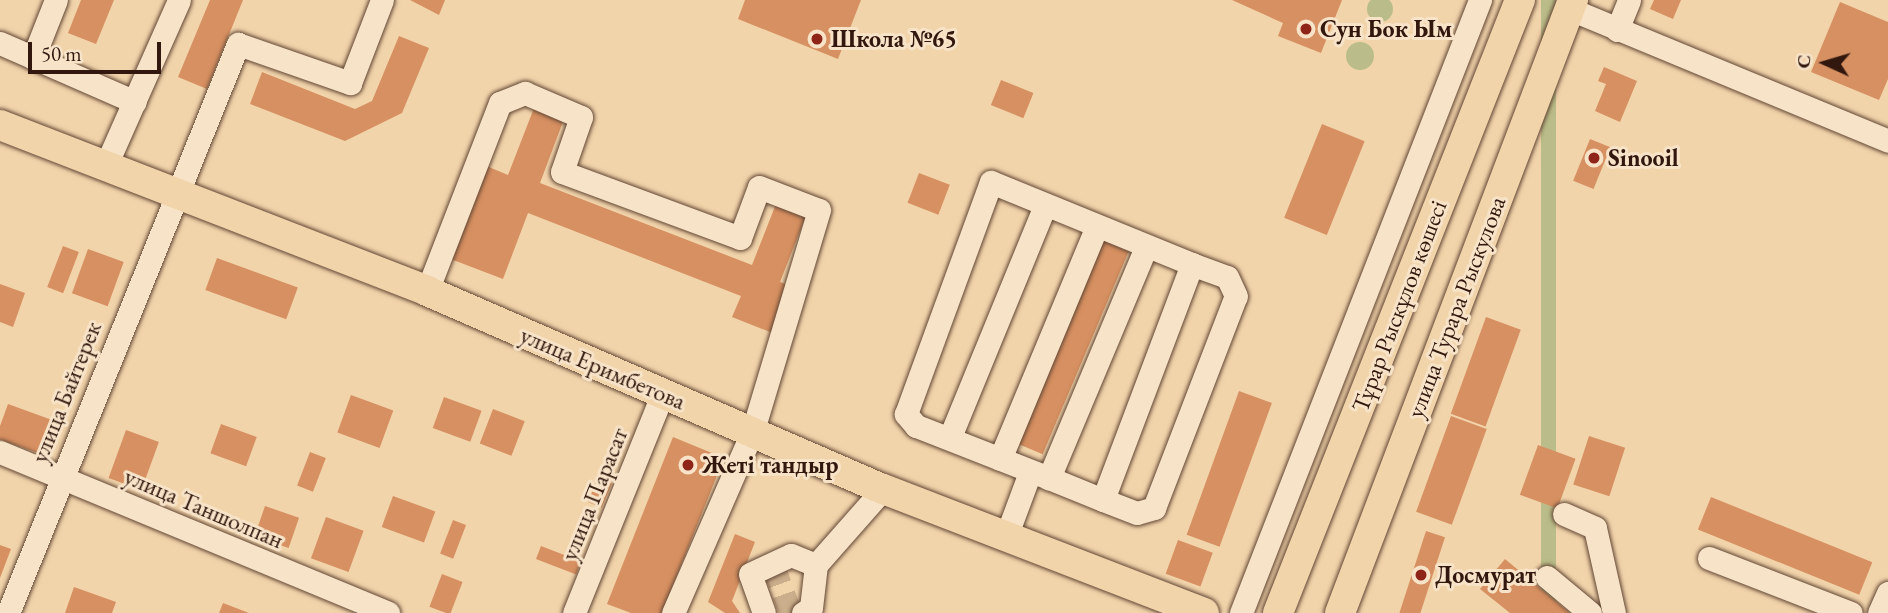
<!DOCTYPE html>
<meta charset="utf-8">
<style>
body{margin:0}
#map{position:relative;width:1888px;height:613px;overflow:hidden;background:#f2d4ab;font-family:"EB Garamond",serif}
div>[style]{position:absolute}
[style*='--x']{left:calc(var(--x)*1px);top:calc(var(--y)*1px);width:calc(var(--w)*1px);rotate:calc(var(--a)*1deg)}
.green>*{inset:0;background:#babd89;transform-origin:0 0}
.round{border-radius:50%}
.building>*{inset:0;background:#d79061;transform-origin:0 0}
.minor-tunnel>*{height:23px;margin-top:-11.5px;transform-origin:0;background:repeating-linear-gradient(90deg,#cbae8b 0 23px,transparent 0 34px)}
.roads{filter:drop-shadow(0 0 2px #614634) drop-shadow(0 0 2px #614634)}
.minor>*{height:23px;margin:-11.5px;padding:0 11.5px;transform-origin:11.5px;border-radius:11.5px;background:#f7e3c8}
.major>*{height:30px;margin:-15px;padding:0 15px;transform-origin:15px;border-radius:15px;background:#f2d4ab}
.dots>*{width:19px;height:19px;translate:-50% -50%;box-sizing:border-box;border:4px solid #f7e3c8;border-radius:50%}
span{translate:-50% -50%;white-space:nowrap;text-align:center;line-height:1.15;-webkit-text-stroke:6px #f7e3c8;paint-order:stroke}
.poi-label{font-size:24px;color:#31170d;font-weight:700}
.left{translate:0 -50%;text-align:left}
.street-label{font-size:24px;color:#31170d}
.north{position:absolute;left:1790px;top:28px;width:70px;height:70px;-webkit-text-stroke:5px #f7e3c8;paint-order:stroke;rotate:274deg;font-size:19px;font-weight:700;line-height:28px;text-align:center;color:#31170d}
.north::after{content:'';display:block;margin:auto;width:24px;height:32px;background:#31170d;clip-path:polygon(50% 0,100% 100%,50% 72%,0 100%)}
.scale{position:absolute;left:28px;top:42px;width:133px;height:32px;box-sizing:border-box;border:4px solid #31170d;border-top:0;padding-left:9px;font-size:21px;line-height:24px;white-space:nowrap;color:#31170d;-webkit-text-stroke:5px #f7e3c8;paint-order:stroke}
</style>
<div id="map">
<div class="green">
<i class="round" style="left:1367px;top:-4px;width:26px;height:26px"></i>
<i style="left:1541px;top:0;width:15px;height:659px"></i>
<i class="round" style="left:1346px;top:42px;width:28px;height:28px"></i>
</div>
<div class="building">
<i style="clip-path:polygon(81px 0,114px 0,96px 44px,68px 33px)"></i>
<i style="clip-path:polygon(210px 0,243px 0,207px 89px,178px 77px)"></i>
<i style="clip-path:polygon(410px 0,445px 0,439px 15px)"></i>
<i style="clip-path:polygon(745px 0,861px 0,838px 59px,738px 19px)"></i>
<i style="clip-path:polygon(1232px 0,1342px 0,1321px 53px,1278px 36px,1283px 23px)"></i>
<i style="clip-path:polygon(1654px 0,1681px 0,1673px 19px,1650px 9px)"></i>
<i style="clip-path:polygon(1840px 2px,1888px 22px,1888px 79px,1879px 100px,1811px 72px)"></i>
<i style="clip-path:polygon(399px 36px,429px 48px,402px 113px,345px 141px,250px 104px,262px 72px,355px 109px,372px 101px)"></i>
<i style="clip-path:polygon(1604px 67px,1637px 81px,1620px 122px,1595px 111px,1606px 84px,1598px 81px)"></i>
<i style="left:1001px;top:80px;width:35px;height:27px;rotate:22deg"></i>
<i style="clip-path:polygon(534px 108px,564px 119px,540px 183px,752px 265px,776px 204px,806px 216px,780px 282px,793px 287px,775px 334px,732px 317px,741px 296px,528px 213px,503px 279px,448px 258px,484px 165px,508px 175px)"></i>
<i style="left:1322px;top:124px;width:46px;height:101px;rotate:22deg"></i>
<i style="left:1590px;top:139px;width:22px;height:45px;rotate:22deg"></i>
<i style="left:919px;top:173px;width:33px;height:32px;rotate:21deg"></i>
<i style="left:1100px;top:232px;width:34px;height:227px;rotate:23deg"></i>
<i style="left:63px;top:246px;width:17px;height:44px;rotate:21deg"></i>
<i style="left:88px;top:249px;width:38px;height:47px;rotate:20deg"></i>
<i style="left:217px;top:258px;width:86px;height:34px;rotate:20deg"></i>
<i style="clip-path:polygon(0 284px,25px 293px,13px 327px,0 322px)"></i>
<i style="left:1486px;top:317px;width:37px;height:103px;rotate:20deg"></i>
<i style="left:1239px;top:391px;width:35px;height:153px;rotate:20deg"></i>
<i style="left:351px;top:395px;width:45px;height:40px;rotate:20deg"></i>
<i style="left:444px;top:397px;width:40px;height:33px;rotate:20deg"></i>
<i style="left:8px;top:404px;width:52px;height:36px;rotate:20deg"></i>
<i style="left:493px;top:409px;width:34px;height:37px;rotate:21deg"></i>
<i style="left:1451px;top:416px;width:38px;height:102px;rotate:20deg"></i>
<i style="left:221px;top:424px;width:38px;height:31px;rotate:20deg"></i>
<i style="left:126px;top:430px;width:35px;height:51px;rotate:20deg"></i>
<i style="left:1589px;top:436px;width:38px;height:51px;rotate:18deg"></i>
<i style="clip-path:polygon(673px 437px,724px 458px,662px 613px,631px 613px,607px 604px)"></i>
<i style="left:1538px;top:445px;width:40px;height:53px;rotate:20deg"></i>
<i style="left:310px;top:452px;width:17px;height:36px;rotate:21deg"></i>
<i style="left:598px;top:478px;width:15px;height:26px;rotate:23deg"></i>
<i style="left:393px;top:496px;width:45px;height:33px;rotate:20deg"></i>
<i style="left:1711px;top:497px;width:174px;height:35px;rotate:22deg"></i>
<i style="left:265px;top:506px;width:36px;height:32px;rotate:19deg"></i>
<i style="left:326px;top:517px;width:40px;height:44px;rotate:20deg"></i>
<i style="left:453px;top:520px;width:14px;height:36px;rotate:21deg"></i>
<i style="left:1426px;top:531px;width:20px;height:87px;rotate:18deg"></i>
<i style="clip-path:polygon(735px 534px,755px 542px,732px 601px,740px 613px,725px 613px,708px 602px)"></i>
<i style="left:1178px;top:540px;width:37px;height:36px;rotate:20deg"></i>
<i style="clip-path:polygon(0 545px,11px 549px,0 578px)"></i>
<i style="left:541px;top:546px;width:43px;height:14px;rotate:21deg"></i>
<i style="clip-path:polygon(1505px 559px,1570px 613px,1510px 613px,1480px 589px)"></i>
<i style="left:442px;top:574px;width:22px;height:35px;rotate:21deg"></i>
<i style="clip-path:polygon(74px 587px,116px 602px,112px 613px,65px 613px)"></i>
<i style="clip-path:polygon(223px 603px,249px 613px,219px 613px)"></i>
</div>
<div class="minor-tunnel">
<i style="--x:772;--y:562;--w:54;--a:69.6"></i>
</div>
<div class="roads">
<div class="minor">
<i style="--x:1570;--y:9;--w:344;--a:22.5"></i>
<i style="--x:1617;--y:30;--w:32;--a:-68"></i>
<i style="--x:0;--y:43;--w:147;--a:23.6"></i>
<i style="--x:33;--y:58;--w:62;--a:-68.4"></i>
<i style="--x:106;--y:165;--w:180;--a:-66.1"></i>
<i style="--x:1146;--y:247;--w:251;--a:112.8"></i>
<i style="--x:1049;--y:478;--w:143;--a:-158.6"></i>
<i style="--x:916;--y:426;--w:16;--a:-130"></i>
<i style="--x:906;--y:414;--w:247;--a:-69.9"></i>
<i style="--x:991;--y:182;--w:217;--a:22.2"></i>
<i style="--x:427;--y:291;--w:202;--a:-68.8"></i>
<i style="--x:500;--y:103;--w:27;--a:-22"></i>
<i style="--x:525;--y:93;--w:61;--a:23.2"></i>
<i style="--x:581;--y:117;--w:58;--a:109.1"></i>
<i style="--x:562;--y:172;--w:190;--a:20.3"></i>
<i style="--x:740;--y:238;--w:54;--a:-69.6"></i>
<i style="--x:759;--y:187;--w:64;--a:21"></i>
<i style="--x:819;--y:210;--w:230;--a:106.7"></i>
<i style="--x:753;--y:430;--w:200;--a:113.6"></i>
<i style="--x:950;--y:437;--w:251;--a:-67.7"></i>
<i style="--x:0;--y:452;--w:420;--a:22.5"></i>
<i style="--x:1000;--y:459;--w:252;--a:-67.4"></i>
<i style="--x:1049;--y:478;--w:58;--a:22.2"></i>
<i style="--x:1103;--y:500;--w:36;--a:21"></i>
<i style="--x:1137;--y:513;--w:18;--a:-16"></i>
<i style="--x:1154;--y:508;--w:227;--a:-68.9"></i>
<i style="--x:1236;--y:296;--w:21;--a:-115"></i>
<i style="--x:1227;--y:277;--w:37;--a:-160"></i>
<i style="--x:1192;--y:264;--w:252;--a:110.7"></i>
<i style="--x:1564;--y:514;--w:34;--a:24"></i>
<i style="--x:1595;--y:528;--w:87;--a:77.4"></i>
<i style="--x:1007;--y:534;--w:66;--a:-69.6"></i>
<i style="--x:1709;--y:558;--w:152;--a:21.2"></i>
<i style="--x:1547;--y:577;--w:56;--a:39.9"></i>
<i style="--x:8;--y:613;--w:614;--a:-67.99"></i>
<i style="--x:238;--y:44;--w:119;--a:19.2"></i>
<i style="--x:350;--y:83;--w:89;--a:-68.9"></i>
<i style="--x:574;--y:613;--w:235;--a:-68"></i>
<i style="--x:764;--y:613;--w:41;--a:-109.7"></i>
<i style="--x:750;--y:574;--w:45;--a:-24.9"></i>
<i style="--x:791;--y:555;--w:27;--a:22"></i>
<i style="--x:803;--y:613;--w:9;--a:-32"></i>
<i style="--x:811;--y:608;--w:43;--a:-83.4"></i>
<i style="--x:816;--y:565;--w:101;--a:-48.6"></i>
<i style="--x:1241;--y:613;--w:658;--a:-68.7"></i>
<i style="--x:1879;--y:613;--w:22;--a:-66"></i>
</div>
<div class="major">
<i style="--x:0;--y:125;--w:458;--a:21.2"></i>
<i style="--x:427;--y:291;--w:497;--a:23.5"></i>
<i style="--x:883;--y:489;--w:344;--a:21.1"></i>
<i style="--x:1278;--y:613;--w:659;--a:-68.46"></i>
<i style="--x:1340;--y:613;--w:656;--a:-69.19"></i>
</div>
</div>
<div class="dots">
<i style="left:1306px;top:29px;background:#8f2418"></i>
<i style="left:817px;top:39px;background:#8f2418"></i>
<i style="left:1594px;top:158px;background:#8f2418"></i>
<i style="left:688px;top:465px;background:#8f2418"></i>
<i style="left:1421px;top:575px;background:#8f2418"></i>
</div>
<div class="poi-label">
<span class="left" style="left:1320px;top:29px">Сун Бок Ым</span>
<span class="left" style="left:831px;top:39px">Школа №65</span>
<span class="left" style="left:1608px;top:158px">Sinooil</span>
<span class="left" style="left:702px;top:465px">Жеті тандыр</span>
<span class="left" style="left:1435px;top:575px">Досмурат</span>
</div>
<div class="street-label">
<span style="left:1399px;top:306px;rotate:-69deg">Тұрар Рыскұлов көшесі</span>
<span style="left:1456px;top:307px;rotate:-69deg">улица Турара Рыскулова</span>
<span style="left:603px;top:368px;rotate:23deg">улица Еримбетова</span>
<span style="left:66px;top:392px;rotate:-68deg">улица Байтерек</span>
<span style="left:594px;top:494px;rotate:-68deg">улица Парасат</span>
<span style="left:204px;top:508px;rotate:23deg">улица Таншолпан</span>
</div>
<div class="north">С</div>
<div class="scale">50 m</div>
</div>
